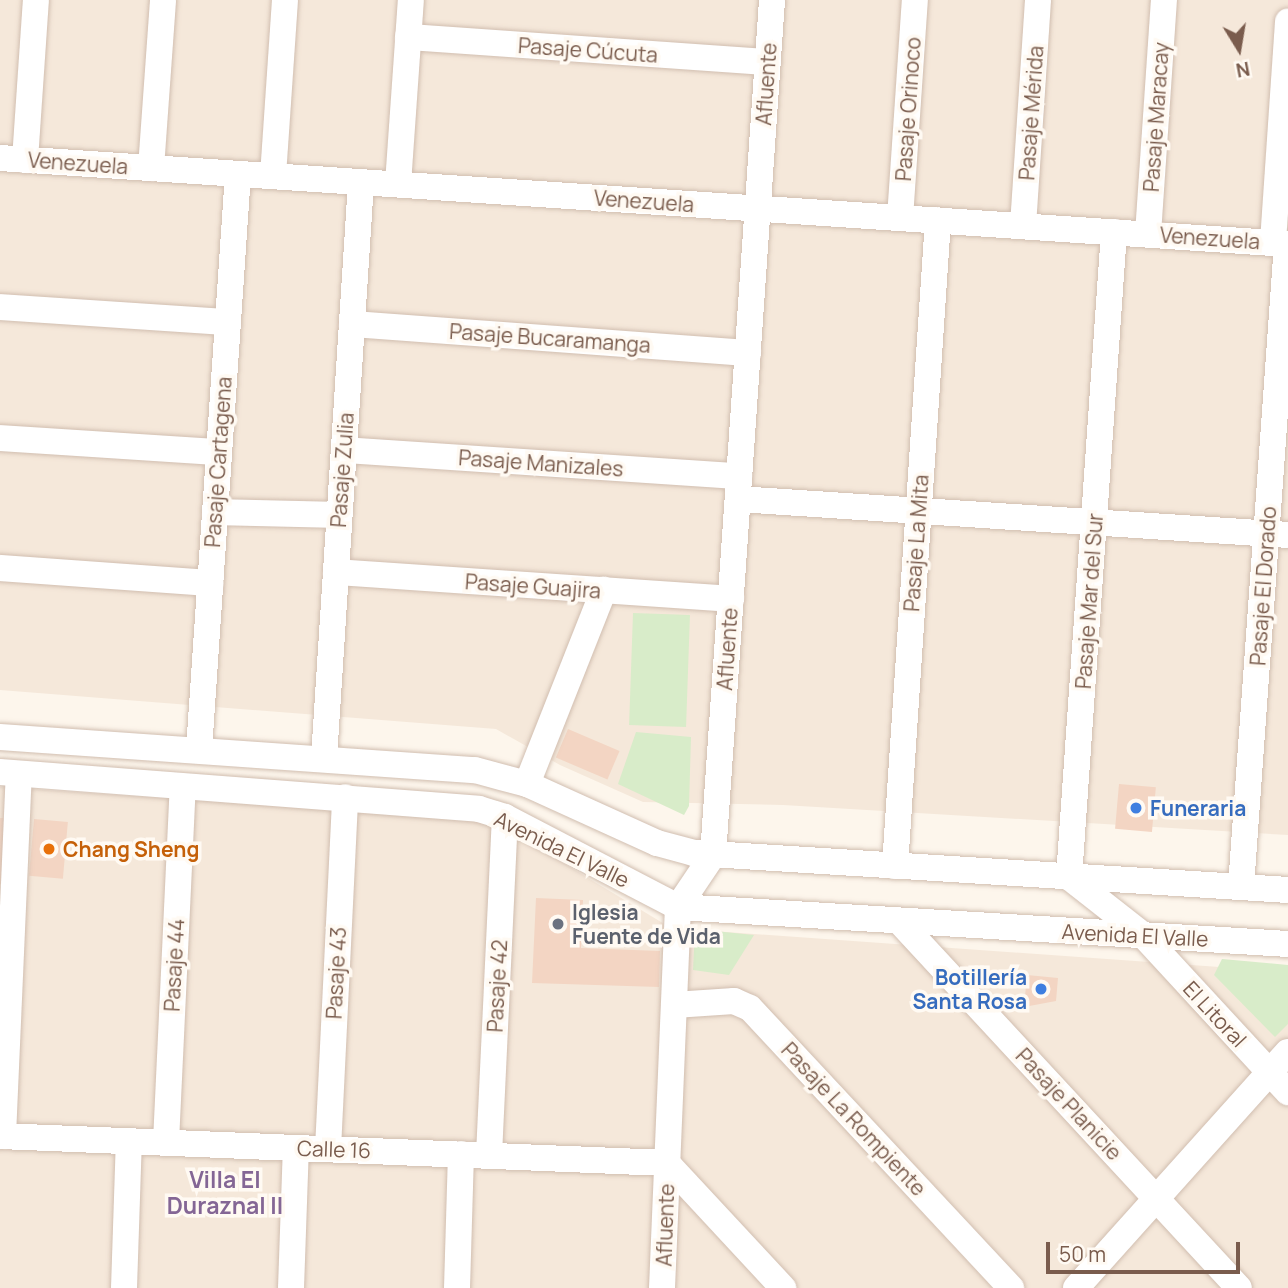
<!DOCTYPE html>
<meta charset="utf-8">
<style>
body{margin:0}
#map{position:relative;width:1288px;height:1288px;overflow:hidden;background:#fdf6ec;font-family:Manrope,sans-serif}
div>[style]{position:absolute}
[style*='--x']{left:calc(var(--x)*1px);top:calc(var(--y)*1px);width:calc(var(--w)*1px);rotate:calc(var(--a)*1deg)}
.residential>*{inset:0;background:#f5e8da}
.green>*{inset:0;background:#d8ecc9;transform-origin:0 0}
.building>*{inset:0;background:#f3d5c3;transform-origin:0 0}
.roads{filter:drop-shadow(0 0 2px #d1beb0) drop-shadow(0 0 2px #d1beb0)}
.minor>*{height:26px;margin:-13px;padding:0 13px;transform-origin:13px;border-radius:13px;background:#fff}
.dots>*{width:19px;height:19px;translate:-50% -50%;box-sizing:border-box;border:4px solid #fffaf3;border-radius:50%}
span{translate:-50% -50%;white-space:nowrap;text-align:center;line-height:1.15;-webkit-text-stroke:7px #fffaf3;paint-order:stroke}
.street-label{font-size:21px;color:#7a5c4d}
.shop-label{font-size:21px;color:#366cbe;font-weight:700}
.left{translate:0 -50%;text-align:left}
.right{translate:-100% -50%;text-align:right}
.food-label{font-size:21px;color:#c56008;font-weight:700}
.worship-label{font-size:21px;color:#5b616d;font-weight:700}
.neighbourhood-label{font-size:23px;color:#846695;font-weight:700}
.north{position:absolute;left:1204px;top:14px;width:70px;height:70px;-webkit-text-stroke:5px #fffaf3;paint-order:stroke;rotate:169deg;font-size:19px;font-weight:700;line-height:28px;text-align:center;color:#7a5c4d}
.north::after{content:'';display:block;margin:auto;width:24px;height:32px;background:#7a5c4d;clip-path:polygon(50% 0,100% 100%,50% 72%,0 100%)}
.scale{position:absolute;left:1046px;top:1242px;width:194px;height:32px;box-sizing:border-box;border:4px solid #7a5c4d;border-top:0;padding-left:9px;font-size:21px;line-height:24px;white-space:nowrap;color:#7a5c4d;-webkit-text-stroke:5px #fffaf3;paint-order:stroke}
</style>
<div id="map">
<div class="residential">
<i style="clip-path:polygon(0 0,1288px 0,1288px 835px,783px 805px,643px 802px,560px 765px,496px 729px,0 690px)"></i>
<i style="clip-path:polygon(0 787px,492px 820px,671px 928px,1288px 972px,1288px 1288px,0 1288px)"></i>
</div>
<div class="green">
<i style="left:633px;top:613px;width:57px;height:112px;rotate:2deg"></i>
<i style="clip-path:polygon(636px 732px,691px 737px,689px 806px,684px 815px,618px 784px)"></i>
<i style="clip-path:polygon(695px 929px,754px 935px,729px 975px,693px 970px)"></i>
<i style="clip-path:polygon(1222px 959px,1288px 965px,1288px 1024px,1275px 1037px,1214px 975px)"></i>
</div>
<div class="building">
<i style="left:568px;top:729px;width:56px;height:31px;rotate:23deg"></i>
<i style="left:1119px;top:784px;width:37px;height:45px;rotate:5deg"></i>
<i style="clip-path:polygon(0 818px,7px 818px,3px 884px,0 884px)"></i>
<i style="left:34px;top:819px;width:34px;height:57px;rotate:5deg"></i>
<i style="clip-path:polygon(536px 898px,583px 900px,581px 948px,660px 951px,659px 987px,532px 983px)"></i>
<i style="clip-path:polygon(1027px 975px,1058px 978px,1056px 1001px,1024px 1007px)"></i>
</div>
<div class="roads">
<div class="minor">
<i style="--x:408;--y:37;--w:360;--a:4"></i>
<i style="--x:0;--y:158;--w:1291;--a:3.82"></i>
<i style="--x:25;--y:160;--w:160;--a:-86.1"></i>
<i style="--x:151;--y:168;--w:168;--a:-85.9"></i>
<i style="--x:273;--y:176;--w:176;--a:-86.1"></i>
<i style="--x:398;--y:184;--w:184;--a:-86"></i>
<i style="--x:900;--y:218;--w:219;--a:-86.1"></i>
<i style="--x:1023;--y:226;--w:226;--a:-86.2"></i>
<i style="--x:1114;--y:232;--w:647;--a:93.99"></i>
<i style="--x:1069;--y:877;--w:94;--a:38.1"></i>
<i style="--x:1143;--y:935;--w:214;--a:47.3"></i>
<i style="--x:1148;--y:234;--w:235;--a:-86.1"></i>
<i style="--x:1273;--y:242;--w:221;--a:-86.1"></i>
<i style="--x:0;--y:307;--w:228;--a:3.8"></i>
<i style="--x:352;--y:324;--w:397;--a:4.2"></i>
<i style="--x:0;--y:438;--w:219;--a:3.7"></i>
<i style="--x:344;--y:450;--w:396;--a:3.8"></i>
<i style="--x:738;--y:499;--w:551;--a:3.74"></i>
<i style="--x:215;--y:512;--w:124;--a:1.4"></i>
<i style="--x:0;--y:568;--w:211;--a:4.1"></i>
<i style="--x:336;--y:572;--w:396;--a:3.9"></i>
<i style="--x:0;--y:737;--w:476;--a:4"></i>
<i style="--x:475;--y:770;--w:54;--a:15.1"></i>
<i style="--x:527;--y:784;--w:143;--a:24.4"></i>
<i style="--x:657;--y:843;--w:38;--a:15"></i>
<i style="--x:694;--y:853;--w:595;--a:3.56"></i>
<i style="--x:199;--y:750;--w:577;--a:-86.13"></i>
<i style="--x:324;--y:758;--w:577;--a:-86.32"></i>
<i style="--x:0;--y:772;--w:480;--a:4.4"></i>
<i style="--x:479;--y:809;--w:27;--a:17"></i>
<i style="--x:505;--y:817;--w:195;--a:27.5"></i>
<i style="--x:678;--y:907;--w:611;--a:3.47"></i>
<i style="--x:527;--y:784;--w:209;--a:-68.4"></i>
<i style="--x:895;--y:866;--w:647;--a:-86.19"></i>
<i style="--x:1241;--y:887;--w:645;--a:-85.91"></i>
<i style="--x:899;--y:921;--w:500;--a:47.19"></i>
<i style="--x:674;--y:1005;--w:60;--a:-3.8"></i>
<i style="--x:734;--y:1001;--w:17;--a:24"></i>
<i style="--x:750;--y:1008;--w:383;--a:47"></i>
<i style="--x:0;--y:1136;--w:668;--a:2.32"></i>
<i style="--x:667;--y:1163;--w:171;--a:47.1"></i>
<i style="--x:3;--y:1136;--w:362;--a:-87.5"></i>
<i style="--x:166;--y:1142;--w:355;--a:-87.3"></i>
<i style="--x:328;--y:1149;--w:352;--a:-87.2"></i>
<i style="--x:489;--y:1155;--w:338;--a:-87.3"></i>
<i style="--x:124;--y:1288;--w:147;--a:-88.1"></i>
<i style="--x:291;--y:1288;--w:140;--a:-88"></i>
<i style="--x:457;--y:1288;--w:134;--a:-88.3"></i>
<i style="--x:662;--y:1288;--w:381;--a:-87.6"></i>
<i style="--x:678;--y:907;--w:63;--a:-56.1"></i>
<i style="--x:713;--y:855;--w:857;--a:-86.05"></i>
<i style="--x:1076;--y:1288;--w:317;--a:-48.1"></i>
</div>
</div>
<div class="dots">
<i style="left:1136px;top:808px;background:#3f7fe0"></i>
<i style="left:49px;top:849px;background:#e8710a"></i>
<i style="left:558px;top:924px;background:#6b7280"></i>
<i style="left:1041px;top:989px;background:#3f7fe0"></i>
</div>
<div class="street-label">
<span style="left:588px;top:50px;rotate:4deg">Pasaje Cúcuta</span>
<span style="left:766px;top:84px;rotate:-86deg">Afluente</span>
<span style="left:908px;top:109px;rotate:-86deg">Pasaje Orinoco</span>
<span style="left:1031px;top:113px;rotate:-86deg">Pasaje Mérida</span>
<span style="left:1156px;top:117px;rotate:-86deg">Pasaje Maracay</span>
<span style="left:78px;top:163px;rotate:4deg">Venezuela</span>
<span style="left:644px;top:201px;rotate:4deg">Venezuela</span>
<span style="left:1210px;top:238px;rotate:4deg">Venezuela</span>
<span style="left:550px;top:338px;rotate:4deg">Pasaje Bucaramanga</span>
<span style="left:218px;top:462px;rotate:-86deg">Pasaje Cartagena</span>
<span style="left:541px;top:463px;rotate:4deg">Pasaje Manizales</span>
<span style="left:342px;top:470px;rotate:-86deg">Pasaje Zulia</span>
<span style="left:916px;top:543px;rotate:-86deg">Pasaje La Mita</span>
<span style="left:533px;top:586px;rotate:4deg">Pasaje Guajira</span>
<span style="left:1263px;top:586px;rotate:-86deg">Pasaje El Dorado</span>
<span style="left:1089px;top:601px;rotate:-86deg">Pasaje Mar del Sur</span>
<span style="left:727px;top:649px;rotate:-86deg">Afluente</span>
<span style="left:562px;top:849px;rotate:26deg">Avenida El Valle</span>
<span style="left:1135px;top:935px;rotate:3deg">Avenida El Valle</span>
<span style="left:174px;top:965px;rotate:-87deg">Pasaje 44</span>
<span style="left:336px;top:973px;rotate:-87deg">Pasaje 43</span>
<span style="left:497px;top:986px;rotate:-87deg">Pasaje 42</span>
<span style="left:1215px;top:1014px;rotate:47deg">El Litoral</span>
<span style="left:1069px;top:1104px;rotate:47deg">Pasaje Planicie</span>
<span style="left:854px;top:1119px;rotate:47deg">Pasaje La Rompiente</span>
<span style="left:334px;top:1149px;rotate:2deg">Calle 16</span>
<span style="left:665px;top:1225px;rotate:-88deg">Afluente</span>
</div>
<div class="shop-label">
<span class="left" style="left:1150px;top:808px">Funeraria</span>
<span class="right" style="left:1027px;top:989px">Botillería<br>Santa Rosa</span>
</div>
<div class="food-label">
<span class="left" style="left:63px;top:849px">Chang Sheng</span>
</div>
<div class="worship-label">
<span class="left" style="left:572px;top:924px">Iglesia<br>Fuente de Vida</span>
</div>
<div class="neighbourhood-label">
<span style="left:225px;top:1192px">Villa El<br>Duraznal II</span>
</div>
<div class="north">N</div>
<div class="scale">50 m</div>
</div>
